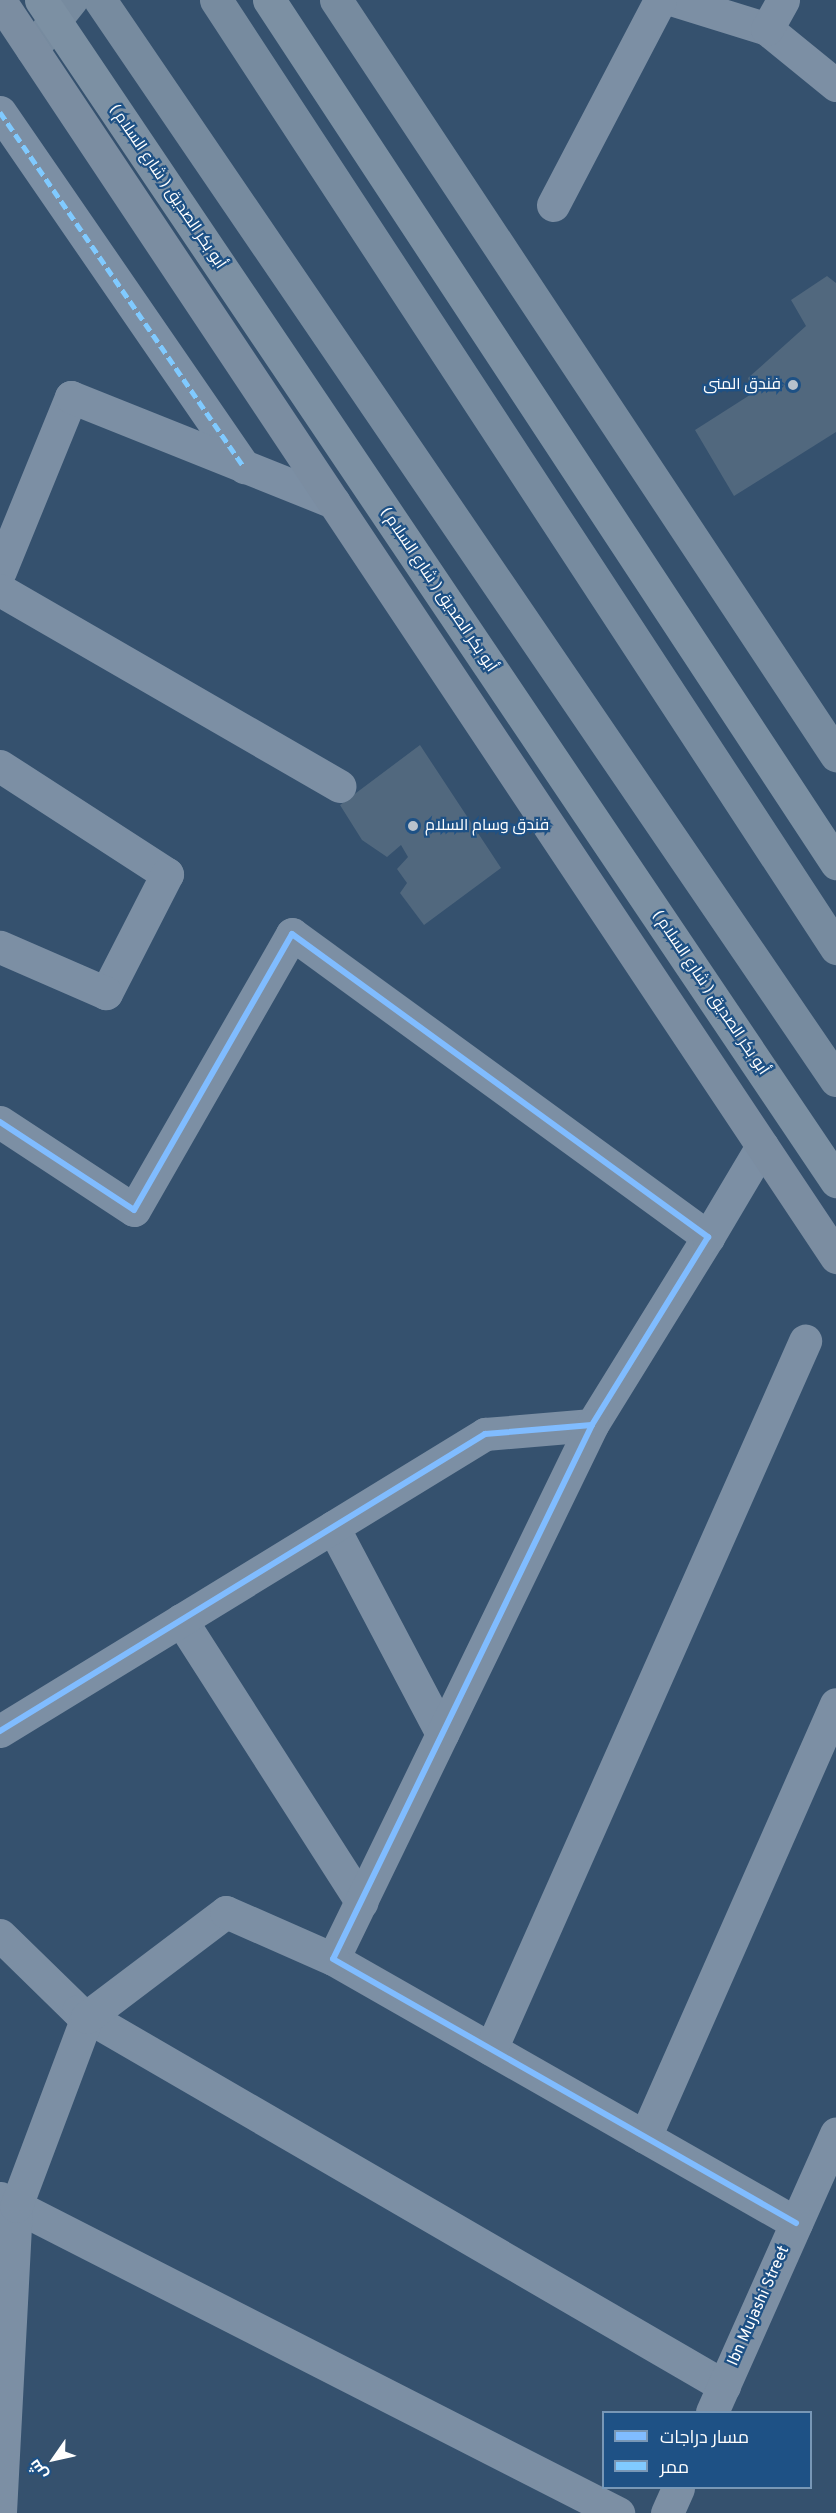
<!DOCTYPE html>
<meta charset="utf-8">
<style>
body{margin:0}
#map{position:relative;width:836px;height:2513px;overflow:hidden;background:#35516e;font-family:Overpass,Cairo,sans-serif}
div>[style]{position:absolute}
.building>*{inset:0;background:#51687e}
.street>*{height:33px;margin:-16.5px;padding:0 16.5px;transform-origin:16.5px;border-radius:16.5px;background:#7c8fa4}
.secondary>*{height:33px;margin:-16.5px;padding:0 16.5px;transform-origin:16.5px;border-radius:16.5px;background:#778b9f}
.primary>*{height:33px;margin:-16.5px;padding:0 16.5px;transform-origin:16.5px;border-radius:16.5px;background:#7b8da1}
.highway>*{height:33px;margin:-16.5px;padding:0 16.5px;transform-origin:16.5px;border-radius:16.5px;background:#7c90a3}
.highway-bridge>*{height:33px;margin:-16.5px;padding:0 16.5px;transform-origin:16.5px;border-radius:16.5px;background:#7c90a3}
.quiet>*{height:4.5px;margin-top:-2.25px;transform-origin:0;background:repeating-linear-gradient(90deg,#80caff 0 9px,transparent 0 13.5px)}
.cycleway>*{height:6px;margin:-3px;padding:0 3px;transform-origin:3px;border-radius:3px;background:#80bcff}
.dots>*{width:16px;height:16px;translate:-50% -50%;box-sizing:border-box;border:3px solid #1e5185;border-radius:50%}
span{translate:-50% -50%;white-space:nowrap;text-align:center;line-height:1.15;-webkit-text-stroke:4.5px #1e5185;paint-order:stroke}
.street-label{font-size:16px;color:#fff}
.poi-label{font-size:16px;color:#fff}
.right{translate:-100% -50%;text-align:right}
.left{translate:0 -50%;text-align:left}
.legend{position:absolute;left:602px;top:2411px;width:210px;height:78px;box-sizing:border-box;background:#1e5185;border:2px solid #7897b6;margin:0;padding:8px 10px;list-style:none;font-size:18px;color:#fff}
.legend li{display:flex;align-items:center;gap:12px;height:30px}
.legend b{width:30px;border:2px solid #7897b6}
.north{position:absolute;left:24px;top:2429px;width:60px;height:60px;-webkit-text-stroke:4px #1e5185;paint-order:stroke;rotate:236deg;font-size:16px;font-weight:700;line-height:24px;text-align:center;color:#fff}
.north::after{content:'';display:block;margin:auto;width:21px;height:27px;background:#fff;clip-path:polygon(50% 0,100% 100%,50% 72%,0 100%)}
</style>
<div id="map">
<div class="building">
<i style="clip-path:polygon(827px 276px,836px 283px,836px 432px,734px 496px,695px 430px,753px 393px,748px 378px,806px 326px,791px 300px)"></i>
<i style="clip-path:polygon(420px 745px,501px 868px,424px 925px,400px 893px,407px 883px,397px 869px,408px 857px,401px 845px,387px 857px,362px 840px,340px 805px)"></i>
</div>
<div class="street">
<i style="left:674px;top:0;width:97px;rotate:17.3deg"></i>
<i style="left:767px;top:29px;width:89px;rotate:39.1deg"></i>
<i style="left:767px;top:29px;width:33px;rotate:-61deg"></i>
<i style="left:0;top:112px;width:431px;rotate:55.5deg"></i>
<i style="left:553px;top:205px;width:231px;rotate:-62.4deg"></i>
<i style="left:0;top:571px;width:188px;rotate:-67.8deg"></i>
<i style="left:71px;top:397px;width:283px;rotate:21.8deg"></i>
<i style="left:0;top:590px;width:392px;rotate:30deg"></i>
<i style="left:0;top:766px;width:199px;rotate:32.9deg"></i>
<i style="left:167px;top:874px;width:134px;rotate:117.1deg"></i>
<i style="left:106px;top:993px;width:116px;rotate:-156.5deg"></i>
<i style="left:0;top:1122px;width:160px;rotate:33.3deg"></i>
<i style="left:134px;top:1210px;width:318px;rotate:-60.2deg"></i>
<i style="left:292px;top:934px;width:515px;rotate:36.07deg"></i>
<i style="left:708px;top:1237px;width:221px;rotate:121.7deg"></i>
<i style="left:708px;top:1237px;width:106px;rotate:-59.3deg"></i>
<i style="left:333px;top:1527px;width:234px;rotate:62.2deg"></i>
<i style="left:181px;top:1620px;width:335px;rotate:57.4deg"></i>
<i style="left:0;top:1731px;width:569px;rotate:-31.48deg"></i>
<i style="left:485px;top:1434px;width:107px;rotate:-4.8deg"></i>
<i style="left:592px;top:1425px;width:593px;rotate:115.87deg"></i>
<i style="left:333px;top:1959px;width:533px;rotate:29.69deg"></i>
<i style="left:0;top:1935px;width:109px;rotate:44.3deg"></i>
<i style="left:78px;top:2011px;width:747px;rotate:30.13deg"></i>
<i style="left:491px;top:2049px;width:775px;rotate:-66.08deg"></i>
<i style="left:645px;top:2137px;width:473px;rotate:-66.2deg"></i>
<i style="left:0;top:2198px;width:694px;rotate:27.01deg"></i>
<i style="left:712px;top:2412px;width:305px;rotate:-66deg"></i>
<i style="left:0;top:2512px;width:306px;rotate:-87deg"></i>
<i style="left:16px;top:2206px;width:202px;rotate:-69.4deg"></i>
<i style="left:87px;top:2017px;width:174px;rotate:-37.1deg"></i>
<i style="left:226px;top:1912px;width:117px;rotate:23.7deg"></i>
<i style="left:667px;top:2513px;width:27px;rotate:-66deg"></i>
</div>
<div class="secondary">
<i style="left:100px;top:0;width:1307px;rotate:55.73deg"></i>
<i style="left:216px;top:0;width:1133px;rotate:56.81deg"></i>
<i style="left:336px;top:0;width:906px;rotate:56.49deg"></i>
<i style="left:32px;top:49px;width:63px;rotate:-51.5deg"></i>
</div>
<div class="primary">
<i style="left:0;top:1px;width:1509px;rotate:56.35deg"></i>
</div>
<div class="highway">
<i style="left:269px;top:0;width:1033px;rotate:56.69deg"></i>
</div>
<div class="highway-bridge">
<i style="left:41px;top:0;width:1424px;rotate:56.05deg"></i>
</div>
<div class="quiet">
<i style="left:0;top:112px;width:431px;rotate:55.5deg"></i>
</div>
<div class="cycleway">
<i style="left:0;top:1122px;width:160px;rotate:33.3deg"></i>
<i style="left:134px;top:1210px;width:318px;rotate:-60.2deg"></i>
<i style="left:292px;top:934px;width:515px;rotate:36.07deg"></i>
<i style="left:708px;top:1237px;width:221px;rotate:121.7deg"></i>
<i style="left:0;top:1731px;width:569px;rotate:-31.48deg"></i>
<i style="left:485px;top:1434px;width:107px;rotate:-4.8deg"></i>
<i style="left:592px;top:1425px;width:593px;rotate:115.87deg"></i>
<i style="left:333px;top:1959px;width:533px;rotate:29.69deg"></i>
</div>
<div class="dots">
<i style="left:793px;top:385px;background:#b8c2cc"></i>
<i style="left:413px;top:826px;background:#b8c2cc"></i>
</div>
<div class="street-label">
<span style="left:167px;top:187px;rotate:56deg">( شارع السلام ) أبو بكر الصديق</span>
<span style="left:438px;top:590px;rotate:56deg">( شارع السلام ) أبو بكر الصديق</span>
<span style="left:710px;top:993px;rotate:56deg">( شارع السلام ) أبو بكر الصديق</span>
<span style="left:759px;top:2306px;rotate:-66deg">Ibn Mujashi Street</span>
</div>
<div class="poi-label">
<span class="right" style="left:781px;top:385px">فندق المنى</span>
<span class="left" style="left:425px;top:826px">فندق وسام السلام</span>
</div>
<ul class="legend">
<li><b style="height:8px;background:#80bcff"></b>مسار دراجات</li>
<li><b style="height:8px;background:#80caff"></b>ممر</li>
</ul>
<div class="north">ش</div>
</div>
